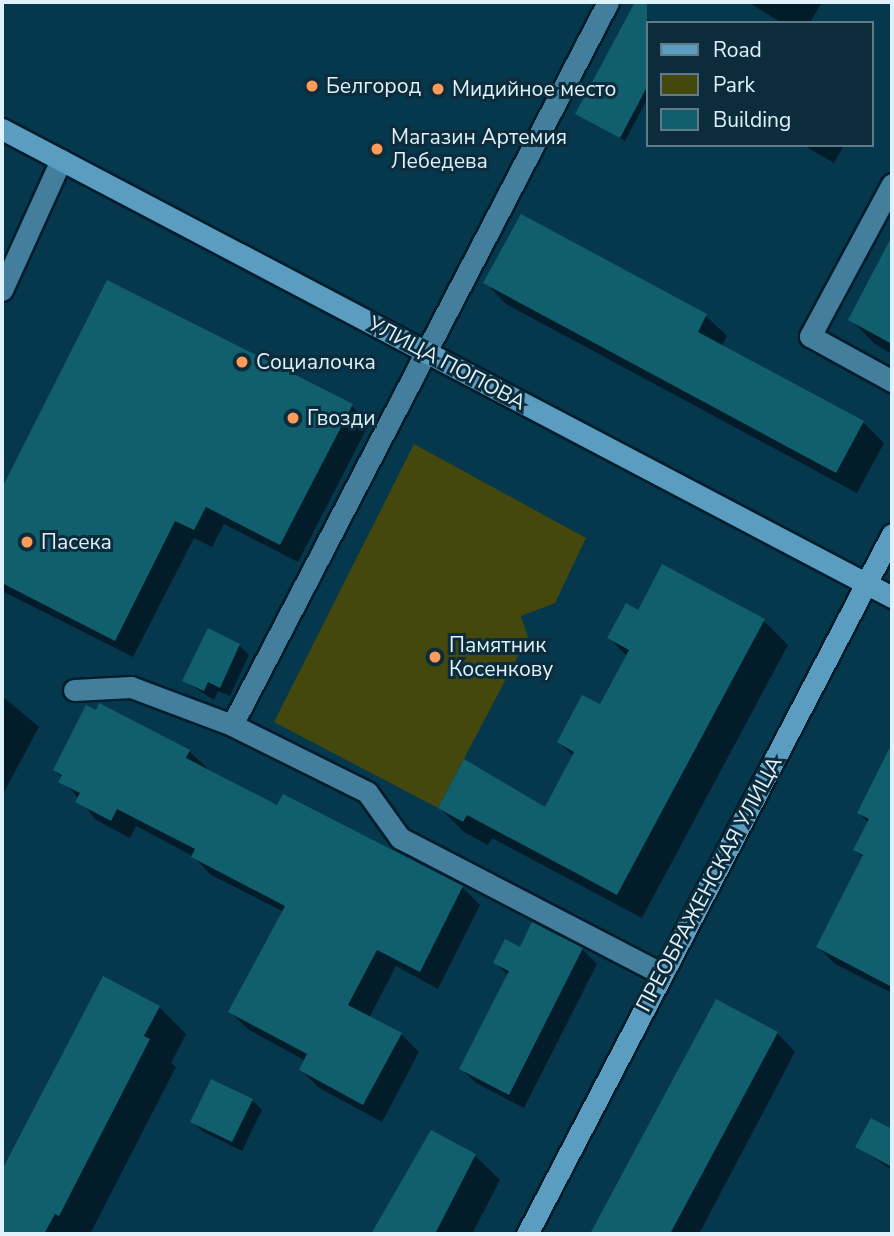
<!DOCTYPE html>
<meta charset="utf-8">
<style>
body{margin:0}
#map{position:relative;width:894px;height:1236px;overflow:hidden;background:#05374d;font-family:"Nunito Sans",sans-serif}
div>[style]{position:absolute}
.green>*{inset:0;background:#44480c}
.shadow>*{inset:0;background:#0007}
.building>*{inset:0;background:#115f6d}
.roads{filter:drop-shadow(2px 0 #001d2c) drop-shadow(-2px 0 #001d2c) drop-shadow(0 2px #001d2c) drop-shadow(0 -2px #001d2c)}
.minor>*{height:21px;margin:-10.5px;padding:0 10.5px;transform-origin:10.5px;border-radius:10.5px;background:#437e9d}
.major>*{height:21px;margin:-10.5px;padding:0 10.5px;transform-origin:10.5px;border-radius:10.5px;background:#5b9dc0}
.dots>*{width:19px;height:19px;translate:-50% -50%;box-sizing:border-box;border:4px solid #0c2c3c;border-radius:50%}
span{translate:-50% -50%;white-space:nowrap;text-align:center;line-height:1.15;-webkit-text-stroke:6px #0c2c3c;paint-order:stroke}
.poi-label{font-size:21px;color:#dff1fb}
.left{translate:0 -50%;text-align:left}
.street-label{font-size:21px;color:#dff1fb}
.frame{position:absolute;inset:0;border:4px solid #dff1fb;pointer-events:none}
.legend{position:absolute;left:646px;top:21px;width:228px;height:126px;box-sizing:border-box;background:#0c2c3c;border:2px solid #607b88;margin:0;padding:9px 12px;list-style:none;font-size:21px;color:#dff1fb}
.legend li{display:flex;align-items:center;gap:14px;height:35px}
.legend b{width:35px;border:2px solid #607b88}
</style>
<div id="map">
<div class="green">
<i style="clip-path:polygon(414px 444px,586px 538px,555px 603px,521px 616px,528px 637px,438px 808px,274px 722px)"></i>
</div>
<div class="shadow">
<i style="clip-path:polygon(748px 2px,822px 2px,810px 23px,782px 23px)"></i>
<i style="clip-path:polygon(632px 11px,654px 23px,647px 23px,647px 99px,625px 141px,577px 113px)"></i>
<i style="clip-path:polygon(803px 145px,844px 145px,834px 163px)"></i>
<i style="clip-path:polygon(522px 216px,706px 316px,727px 336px,722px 346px,863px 422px,884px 443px,857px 493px,506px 304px,486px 283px)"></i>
<i style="clip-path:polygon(892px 240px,892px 354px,875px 344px,850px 319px)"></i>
<i style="clip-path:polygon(108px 283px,352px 406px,369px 424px,298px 562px,224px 524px,212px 547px,194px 538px,133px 657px,2px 591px,2px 492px)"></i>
<i style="clip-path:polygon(639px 612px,764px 621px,788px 645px,642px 918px,492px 838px,488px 845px,464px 832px,440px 808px,545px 810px,574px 757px,559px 742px,601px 707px,628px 657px,609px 638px)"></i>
<i style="clip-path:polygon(239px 645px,249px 655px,230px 696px,218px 691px,214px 700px,184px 681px)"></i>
<i style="clip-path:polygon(2px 696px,39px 727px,2px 796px)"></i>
<i style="clip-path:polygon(189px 751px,208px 769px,278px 808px,462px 887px,480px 905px,438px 989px,396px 966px,369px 1018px,401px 1034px,419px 1052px,382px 1122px,319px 1088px,301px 1070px,306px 1061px,249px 1030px,230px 1012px,284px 912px,211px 875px,193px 856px,136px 826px,130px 838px,96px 820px,55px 770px)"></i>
<i style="clip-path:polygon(892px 777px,892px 993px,835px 964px,818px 947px,864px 858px,855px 850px,869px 823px,859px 813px)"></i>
<i style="clip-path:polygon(521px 949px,582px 949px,597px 964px,524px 1108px,476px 1083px,461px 1069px,508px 976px,495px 962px)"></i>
<i style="clip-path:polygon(104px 978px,159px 1007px,186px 1034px,171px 1063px,176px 1067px,90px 1234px,2px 1234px,2px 1174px)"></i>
<i style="clip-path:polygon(716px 1001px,777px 1033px,795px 1052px,699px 1234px,592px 1234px)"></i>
<i style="clip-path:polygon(252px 1100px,262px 1110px,242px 1151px,202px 1131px,192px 1122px)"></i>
<i style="clip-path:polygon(872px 1120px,892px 1131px,892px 1170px,857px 1147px)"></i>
<i style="clip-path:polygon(431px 1133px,475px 1156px,500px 1180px,472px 1234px,373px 1234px)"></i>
</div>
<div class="building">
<i style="clip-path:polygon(635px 2px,647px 2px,647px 87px,620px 138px,575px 114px)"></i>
<i style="clip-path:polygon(521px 214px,707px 314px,698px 332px,864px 421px,836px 473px,483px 283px)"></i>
<i style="clip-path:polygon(892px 236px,892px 344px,848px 320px)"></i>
<i style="clip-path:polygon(107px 280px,353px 404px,280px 545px,206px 507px,194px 530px,175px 521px,115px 641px,2px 583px,2px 488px)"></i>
<i style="clip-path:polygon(662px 564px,765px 619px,617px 895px,467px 815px,463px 822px,438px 808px,464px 759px,545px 807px,574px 752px,557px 742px,582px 695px,600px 704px,629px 650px,607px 638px,626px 603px,638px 610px)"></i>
<i style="clip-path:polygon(208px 628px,240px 644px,220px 688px,208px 682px,204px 691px,182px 681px)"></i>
<i style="clip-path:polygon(99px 703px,190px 750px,186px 758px,277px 805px,283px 794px,463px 886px,420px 972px,377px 950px,348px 1005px,402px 1033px,363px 1105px,299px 1070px,307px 1054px,228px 1012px,285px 906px,191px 857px,195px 849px,117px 809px,111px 821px,75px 802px,80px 793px,58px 782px,62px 775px,53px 770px,86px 705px,96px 710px)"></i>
<i style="clip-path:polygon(892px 743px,892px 987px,816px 947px,863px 855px,853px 850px,869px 819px,857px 813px)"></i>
<i style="clip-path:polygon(532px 922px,583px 948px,509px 1095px,459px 1069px,509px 971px,493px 963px,505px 939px,520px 947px)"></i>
<i style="clip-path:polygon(103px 976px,160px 1006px,144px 1036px,150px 1039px,59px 1216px,55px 1214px,44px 1234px,2px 1234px,2px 1170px)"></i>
<i style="clip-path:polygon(716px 999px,778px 1032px,670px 1234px,590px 1234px)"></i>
<i style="clip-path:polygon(211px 1079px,253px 1099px,232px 1142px,190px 1122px)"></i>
<i style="clip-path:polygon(871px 1118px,892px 1129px,892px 1167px,855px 1147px)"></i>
<i style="clip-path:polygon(431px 1130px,476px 1154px,435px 1234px,371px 1234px)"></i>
</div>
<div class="roads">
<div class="minor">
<i style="left:608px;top:2px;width:815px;rotate:117.48deg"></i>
<i style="left:232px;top:725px;width:151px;rotate:26.4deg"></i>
<i style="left:367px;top:792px;width:57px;rotate:54.3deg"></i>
<i style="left:400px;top:838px;width:295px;rotate:27.4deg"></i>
<i style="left:892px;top:184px;width:173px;rotate:118.3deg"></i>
<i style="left:810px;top:336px;width:94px;rotate:28.8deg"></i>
<i style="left:2px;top:290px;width:143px;rotate:-65.6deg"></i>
<i style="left:74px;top:690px;width:57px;rotate:-3deg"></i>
<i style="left:131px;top:687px;width:108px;rotate:20.6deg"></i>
</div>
<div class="major">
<i style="left:2px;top:129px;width:1006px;rotate:27.74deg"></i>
<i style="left:527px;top:1234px;width:789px;rotate:-62.46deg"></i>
</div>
</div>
<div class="dots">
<i style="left:312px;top:86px;background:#fe9b58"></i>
<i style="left:438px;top:89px;background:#fe9b58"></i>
<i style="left:377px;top:149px;background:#fe9b58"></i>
<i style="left:242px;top:362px;background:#fe9b58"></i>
<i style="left:293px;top:418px;background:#fe9b58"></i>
<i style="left:27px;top:542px;background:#fe9b58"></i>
<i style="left:435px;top:657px;background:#fe9b58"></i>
</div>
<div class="poi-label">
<span class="left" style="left:326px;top:86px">Белгород</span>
<span class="left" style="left:452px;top:89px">Мидийное место</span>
<span class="left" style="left:391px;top:149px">Магазин Артемия<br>Лебедева</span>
<span class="left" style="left:256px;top:362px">Социалочка</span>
<span class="left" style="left:307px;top:418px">Гвозди</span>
<span class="left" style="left:41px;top:542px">Пасека</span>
<span class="left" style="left:449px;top:657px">Памятник<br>Косенкову</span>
</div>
<div class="street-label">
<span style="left:447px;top:363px;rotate:28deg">УЛИЦА ПОПОВА</span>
<span style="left:709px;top:884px;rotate:-62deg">ПРЕОБРАЖЕНСКАЯ УЛИЦА</span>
</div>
<div class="frame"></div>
<ul class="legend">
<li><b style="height:9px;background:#5b9dc0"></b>Road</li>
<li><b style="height:19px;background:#44480c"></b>Park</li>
<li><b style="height:19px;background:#115f6d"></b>Building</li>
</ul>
</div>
